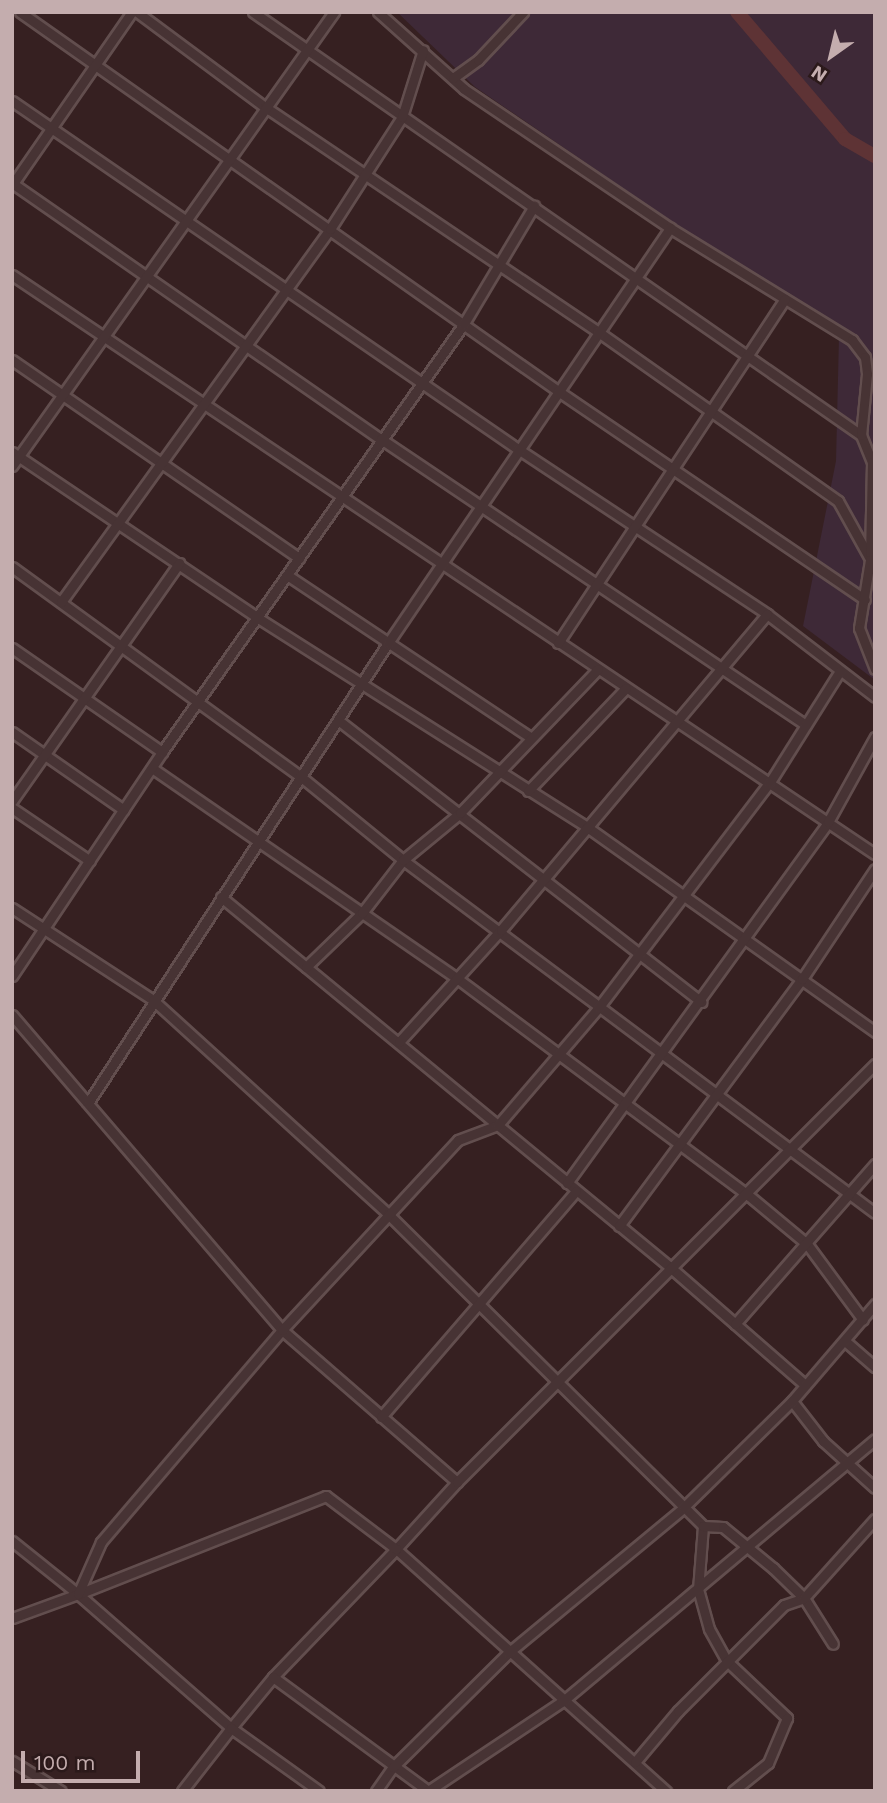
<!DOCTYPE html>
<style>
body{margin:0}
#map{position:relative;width:887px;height:1803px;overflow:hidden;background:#362021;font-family:"Work Sans",sans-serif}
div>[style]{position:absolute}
.green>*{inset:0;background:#3e2937}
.river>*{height:14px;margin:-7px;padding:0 7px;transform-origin:7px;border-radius:7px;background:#5e3335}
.roads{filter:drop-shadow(2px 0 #624e4e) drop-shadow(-2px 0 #624e4e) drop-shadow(0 2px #624e4e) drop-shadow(0 -2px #624e4e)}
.minor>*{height:9px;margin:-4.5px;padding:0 4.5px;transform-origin:4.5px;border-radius:4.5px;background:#473334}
span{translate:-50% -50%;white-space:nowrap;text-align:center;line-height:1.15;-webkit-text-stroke:5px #2b191a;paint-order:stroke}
.frame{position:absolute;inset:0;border:14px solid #c4adae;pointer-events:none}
.north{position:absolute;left:796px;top:21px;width:70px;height:70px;-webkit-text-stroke:5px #2b191a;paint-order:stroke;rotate:214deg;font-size:19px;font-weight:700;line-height:28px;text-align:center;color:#c4adae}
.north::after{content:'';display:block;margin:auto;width:24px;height:32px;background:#c4adae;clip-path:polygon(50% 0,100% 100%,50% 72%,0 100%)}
.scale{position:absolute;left:21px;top:1751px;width:119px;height:32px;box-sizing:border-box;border:4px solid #c4adae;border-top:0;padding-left:9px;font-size:21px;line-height:24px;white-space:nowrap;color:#c4adae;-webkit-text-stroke:5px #2b191a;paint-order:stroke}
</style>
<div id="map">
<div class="green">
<i style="clip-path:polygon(397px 12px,875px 12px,875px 680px,803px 626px,836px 461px,839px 336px,475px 87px)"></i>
</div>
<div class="river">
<i style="left:737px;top:12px;width:167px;rotate:49.6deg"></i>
<i style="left:845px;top:139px;width:34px;rotate:30deg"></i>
</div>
<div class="roads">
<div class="minor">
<i style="left:20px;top:12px;width:658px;rotate:35.16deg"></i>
<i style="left:558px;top:391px;width:371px;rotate:34.2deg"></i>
<i style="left:137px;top:12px;width:159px;rotate:36.6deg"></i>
<i style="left:265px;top:107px;width:400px;rotate:34deg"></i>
<i style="left:597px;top:331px;width:295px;rotate:35.2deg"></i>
<i style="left:838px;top:501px;width:64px;rotate:61deg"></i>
<i style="left:253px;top:12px;width:741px;rotate:34.83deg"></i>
<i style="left:861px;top:435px;width:29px;rotate:68deg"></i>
<i style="left:872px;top:462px;width:98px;rotate:91.2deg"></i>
<i style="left:870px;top:560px;width:69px;rotate:99.2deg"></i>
<i style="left:859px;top:628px;width:44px;rotate:68.7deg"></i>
<i style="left:378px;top:12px;width:115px;rotate:41.8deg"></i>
<i style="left:464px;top:89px;width:249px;rotate:34deg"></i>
<i style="left:670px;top:228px;width:214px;rotate:31.6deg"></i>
<i style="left:852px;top:340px;width:21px;rotate:53deg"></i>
<i style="left:865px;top:357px;width:17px;rotate:83deg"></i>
<i style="left:867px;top:374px;width:61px;rotate:95.6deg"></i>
<i style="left:453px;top:78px;width:31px;rotate:-36deg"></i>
<i style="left:478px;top:60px;width:66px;rotate:-46.8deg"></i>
<i style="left:12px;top:101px;width:614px;rotate:34.52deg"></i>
<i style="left:518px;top:449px;width:299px;rotate:33.5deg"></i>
<i style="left:767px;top:614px;width:136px;rotate:37.5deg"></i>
<i style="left:12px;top:183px;width:449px;rotate:34.8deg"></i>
<i style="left:381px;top:439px;width:512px;rotate:33.94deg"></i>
<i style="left:12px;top:185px;width:211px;rotate:-55.3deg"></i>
<i style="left:12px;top:275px;width:1039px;rotate:33.86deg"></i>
<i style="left:12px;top:360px;width:349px;rotate:34.6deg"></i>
<i style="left:12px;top:452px;width:297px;rotate:34deg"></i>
<i style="left:258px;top:618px;width:390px;rotate:32.4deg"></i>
<i style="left:587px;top:827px;width:354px;rotate:35.4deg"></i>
<i style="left:12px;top:466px;width:557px;rotate:-54.65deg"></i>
<i style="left:12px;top:567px;width:356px;rotate:36deg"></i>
<i style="left:300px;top:776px;width:133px;rotate:39.2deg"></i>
<i style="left:403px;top:860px;width:589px;rotate:36.79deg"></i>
<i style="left:287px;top:575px;width:293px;rotate:33.7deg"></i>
<i style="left:61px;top:602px;width:460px;rotate:-54.2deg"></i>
<i style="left:330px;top:229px;width:133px;rotate:-57.3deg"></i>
<i style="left:402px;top:117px;width:70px;rotate:-72.6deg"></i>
<i style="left:558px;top:643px;width:412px;rotate:-56.6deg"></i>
<i style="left:12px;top:648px;width:183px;rotate:34.7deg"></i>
<i style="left:338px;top:720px;width:460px;rotate:37.8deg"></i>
<i style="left:12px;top:732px;width:136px;rotate:34.9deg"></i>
<i style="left:152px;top:768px;width:372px;rotate:34.6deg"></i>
<i style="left:458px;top:979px;width:362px;rotate:36.7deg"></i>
<i style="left:748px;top:1195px;width:77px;rotate:39.7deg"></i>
<i style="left:807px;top:1244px;width:94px;rotate:53.6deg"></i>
<i style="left:528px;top:791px;width:142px;rotate:-46.4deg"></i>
<i style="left:12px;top:801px;width:291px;rotate:-54.9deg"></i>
<i style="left:12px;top:808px;width:94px;rotate:34.2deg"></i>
<i style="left:221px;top:897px;width:583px;rotate:39.5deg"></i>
<i style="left:671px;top:1268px;width:178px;rotate:41.1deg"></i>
<i style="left:12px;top:908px;width:168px;rotate:33.1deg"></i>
<i style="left:153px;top:1000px;width:318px;rotate:42.3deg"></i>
<i style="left:388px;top:1214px;width:443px;rotate:44.7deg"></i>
<i style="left:703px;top:1526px;width:63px;rotate:94.5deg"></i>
<i style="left:698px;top:1589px;width:41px;rotate:74.6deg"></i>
<i style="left:709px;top:1629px;width:37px;rotate:61deg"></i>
<i style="left:727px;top:1661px;width:83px;rotate:43.5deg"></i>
<i style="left:787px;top:1718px;width:49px;rotate:112.9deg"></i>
<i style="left:768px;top:1763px;width:45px;rotate:141.3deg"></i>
<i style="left:306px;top:967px;width:78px;rotate:-44deg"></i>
<i style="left:362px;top:913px;width:67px;rotate:-52.3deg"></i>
<i style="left:403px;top:860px;width:74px;rotate:-39.5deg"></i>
<i style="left:460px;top:813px;width:199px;rotate:-46.2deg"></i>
<i style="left:12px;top:976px;width:270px;rotate:-56.2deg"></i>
<i style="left:162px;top:752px;width:522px;rotate:-54.82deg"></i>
<i style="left:463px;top:325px;width:139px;rotate:-59.2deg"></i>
<i style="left:12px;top:1015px;width:415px;rotate:49.4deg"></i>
<i style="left:282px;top:1330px;width:232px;rotate:41deg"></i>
<i style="left:457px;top:1482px;width:91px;rotate:132.3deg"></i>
<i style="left:396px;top:1549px;width:363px;rotate:41.9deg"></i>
<i style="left:399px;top:1042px;width:151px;rotate:-47.7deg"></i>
<i style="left:501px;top:930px;width:413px;rotate:-49.9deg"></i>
<i style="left:88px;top:1103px;width:549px;rotate:-56.89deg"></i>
<i style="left:388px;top:643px;width:502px;rotate:-55.8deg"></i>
<i style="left:567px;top:1183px;width:445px;rotate:-54.1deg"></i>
<i style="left:828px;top:822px;width:97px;rotate:-61.1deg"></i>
<i style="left:619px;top:1226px;width:307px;rotate:-53.5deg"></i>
<i style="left:802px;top:979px;width:132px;rotate:-56.4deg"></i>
<i style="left:735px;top:1324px;width:213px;rotate:-48.8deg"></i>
<i style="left:845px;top:1341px;width:40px;rotate:41deg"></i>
<i style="left:792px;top:1401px;width:51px;rotate:52.2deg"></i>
<i style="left:823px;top:1441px;width:70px;rotate:42.1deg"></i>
<i style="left:381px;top:1417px;width:298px;rotate:-49.2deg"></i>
<i style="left:457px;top:1482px;width:591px;rotate:-45deg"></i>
<i style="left:703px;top:1526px;width:20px;rotate:3deg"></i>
<i style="left:723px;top:1527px;width:65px;rotate:39.4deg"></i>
<i style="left:773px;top:1568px;width:43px;rotate:44.1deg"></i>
<i style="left:804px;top:1598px;width:54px;rotate:57.8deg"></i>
<i style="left:12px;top:1541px;width:85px;rotate:38.8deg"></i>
<i style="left:78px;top:1594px;width:203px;rotate:41.2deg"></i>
<i style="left:231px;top:1728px;width:66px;rotate:-50.5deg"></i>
<i style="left:273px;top:1677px;width:178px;rotate:-46.1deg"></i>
<i style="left:396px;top:1549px;width:88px;rotate:-142.9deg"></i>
<i style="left:326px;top:1496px;width:267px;rotate:158.4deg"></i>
<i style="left:78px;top:1594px;width:70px;rotate:160deg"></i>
<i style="left:78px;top:1594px;width:57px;rotate:-66.1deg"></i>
<i style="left:101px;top:1542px;width:279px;rotate:-49.5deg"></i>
<i style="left:282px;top:1330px;width:259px;rotate:-47.2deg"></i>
<i style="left:458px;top:1140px;width:43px;rotate:-20.6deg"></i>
<i style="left:498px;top:1125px;width:155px;rotate:-49.4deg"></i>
<i style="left:599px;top:1007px;width:283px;rotate:-52.8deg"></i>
<i style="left:770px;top:782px;width:131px;rotate:-57.8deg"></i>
<i style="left:273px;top:1677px;width:192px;rotate:36.3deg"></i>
<i style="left:428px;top:1791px;width:162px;rotate:-33.7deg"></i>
<i style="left:563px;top:1701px;width:407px;rotate:-40deg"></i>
<i style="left:12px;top:1761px;width:57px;rotate:31.5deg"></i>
<i style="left:635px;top:1762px;width:67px;rotate:-49.9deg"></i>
<i style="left:678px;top:1711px;width:150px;rotate:-45deg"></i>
<i style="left:784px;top:1605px;width:21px;rotate:-19deg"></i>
<i style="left:804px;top:1598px;width:106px;rotate:-48.1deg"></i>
<i style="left:182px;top:1791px;width:80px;rotate:-52.1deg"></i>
<i style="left:231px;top:1728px;width:108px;rotate:35.6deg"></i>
<i style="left:376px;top:1791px;width:29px;rotate:-55deg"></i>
<i style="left:393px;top:1767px;width:162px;rotate:-44.7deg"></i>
<i style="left:508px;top:1653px;width:227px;rotate:-39.6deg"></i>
<i style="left:683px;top:1508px;width:153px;rotate:-44.5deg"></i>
<i style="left:792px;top:1401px;width:128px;rotate:-49.4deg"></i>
</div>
</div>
<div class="frame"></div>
<div class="north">N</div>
<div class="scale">100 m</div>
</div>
